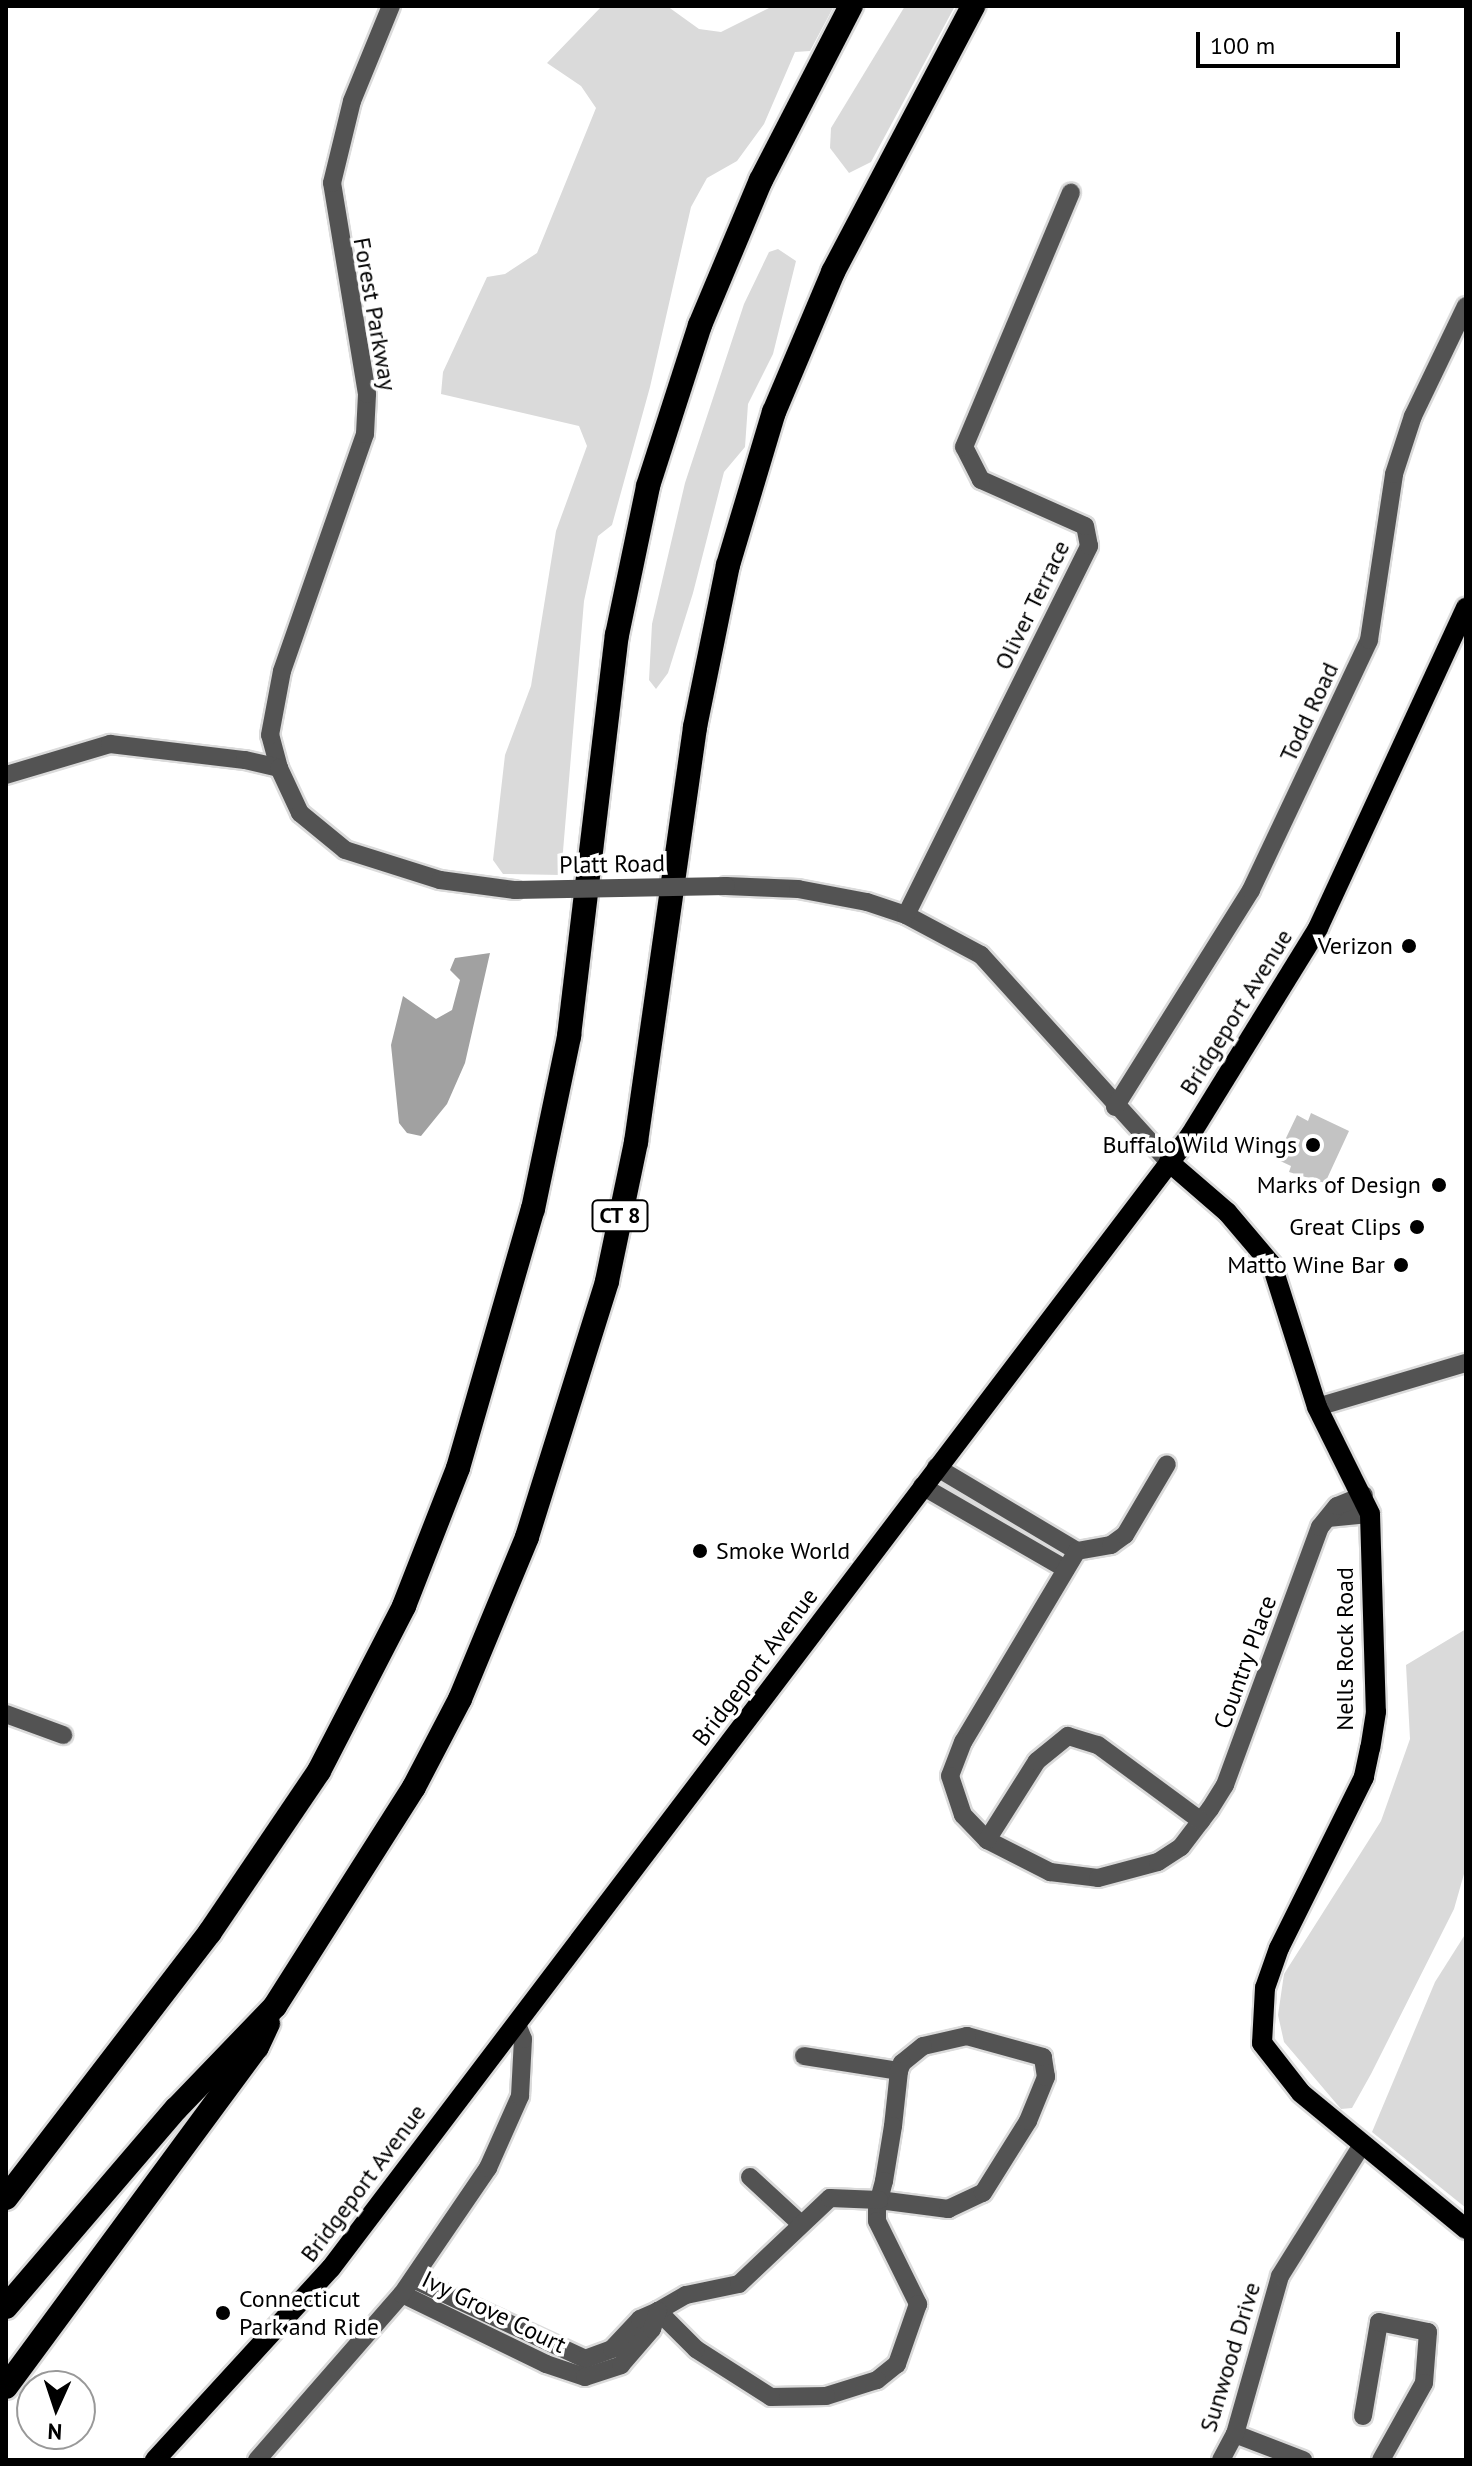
<!DOCTYPE html>
<style>
body{margin:0}
#map{position:relative;width:1472px;height:2466px;overflow:hidden;background:#fff;font-family:"PT Sans",sans-serif}
div>[style]{position:absolute}
.green>*{inset:0;background:#dadada}
.water>*{inset:0;background:#a1a1a1}
.stream>*{height:4px;margin:-2px;padding:0 2px;transform-origin:2px;border-radius:2px;background:#a1a1a1}
.building>*{inset:0;background:#c3c3c3}
.roads{filter:drop-shadow(2px 0 #dbdbdb) drop-shadow(-2px 0 #dbdbdb) drop-shadow(0 2px #dbdbdb) drop-shadow(0 -2px #dbdbdb)}
.minor>*{height:18px;margin:-9px;padding:0 9px;transform-origin:9px;border-radius:9px;background:#535353}
.major>*{height:20px;margin:-10px;padding:0 10px;transform-origin:10px;border-radius:10px;background:#000}
.highway>*{height:24px;margin:-12px;padding:0 12px;transform-origin:12px;border-radius:12px;background:#000}
.minor-bridge>*{height:18px;margin:-9px;padding:0 9px;transform-origin:9px;border-radius:9px;background:#535353}
.dots>*{width:22px;height:22px;translate:-50% -50%;box-sizing:border-box;border:4px solid #fff;border-radius:50%}
span{translate:-50% -50%;white-space:nowrap;text-align:center;line-height:1.15;-webkit-text-stroke:7px #fff;paint-order:stroke}
.shield-label span{padding:2px 6px;background:#fff;border:2px solid;border-radius:6px;-webkit-text-stroke-width:0}
.shield-label{font-size:22px;color:#000;font-weight:700}
.street-label{font-size:24px;color:#000}
.poi-label{font-size:24px;color:#000}
.right{translate:-100% -50%;text-align:right}
.left{translate:0 -50%;text-align:left}
.frame{position:absolute;inset:0;border:8px solid #000;pointer-events:none}
.north{position:absolute;left:16px;top:2370px;width:80px;height:80px;box-sizing:border-box;background:#fff;border:2px solid #999;border-radius:50%;rotate:183deg;font-size:22px;font-weight:700;line-height:32px;text-align:center;color:#000}
.north::after{content:'';display:block;margin:auto;width:28px;height:36px;background:#000;clip-path:polygon(50% 0,100% 100%,50% 72%,0 100%)}
.scale{position:absolute;left:1196px;top:32px;width:204px;height:36px;box-sizing:border-box;border:4px solid #000;border-top:0;padding-left:10px;font-size:24px;line-height:28px;white-space:nowrap;color:#000;-webkit-text-stroke:6px #fff;paint-order:stroke}
</style>
<div id="map">
<div class="green">
<i style="clip-path:polygon(602px 6px,667px 6px,699px 29px,721px 32px,773px 6px,834px 6px,810px 51px,795px 52px,764px 124px,737px 161px,707px 178px,691px 207px,650px 387px,612px 525px,598px 536px,584px 601px,561px 875px,503px 874px,493px 860px,505px 755px,531px 686px,556px 531px,587px 446px,579px 426px,441px 394px,443px 372px,487px 277px,505px 274px,537px 253px,596px 108px,581px 86px,547px 63px)"></i>
<i style="clip-path:polygon(905px 6px,955px 6px,871px 162px,849px 173px,830px 148px,831px 128px)"></i>
<i style="clip-path:polygon(778px 249px,796px 261px,773px 354px,748px 404px,745px 447px,724px 472px,693px 593px,668px 673px,656px 689px,649px 680px,652px 624px,685px 483px,744px 304px,769px 252px)"></i>
<i style="clip-path:polygon(1466px 1629px,1466px 1867px,1454px 1909px,1371px 2074px,1352px 2108px,1341px 2109px,1284px 2042px,1278px 2015px,1284px 1974px,1381px 1821px,1410px 1739px,1406px 1665px)"></i>
<i style="clip-path:polygon(1466px 1933px,1466px 2208px,1372px 2132px,1435px 1982px)"></i>
</div>
<div class="water">
<i style="clip-path:polygon(490px 953px,465px 1063px,447px 1104px,421px 1136px,407px 1133px,399px 1123px,391px 1045px,403px 996px,436px 1019px,452px 1010px,460px 980px,450px 970px,455px 958px)"></i>
</div>
<div class="stream">
<i style="left:428px;top:2460px;width:4px"></i>
</div>
<div class="building">
<i style="clip-path:polygon(1311px 1113px,1349px 1131px,1325px 1183px,1289px 1172px,1291px 1166px,1276px 1159px,1297px 1115px,1308px 1121px)"></i>
</div>
<div class="roads">
<div class="minor">
<i style="left:279px;top:768px;width:34px;rotate:-105deg"></i>
<i style="left:270px;top:735px;width:65px;rotate:-79.4deg"></i>
<i style="left:282px;top:671px;width:251px;rotate:-70.7deg"></i>
<i style="left:365px;top:434px;width:40px;rotate:-87.1deg"></i>
<i style="left:367px;top:394px;width:214px;rotate:-99.4deg"></i>
<i style="left:332px;top:183px;width:84px;rotate:-76.3deg"></i>
<i style="left:352px;top:101px;width:103px;rotate:-67.7deg"></i>
<i style="left:6px;top:775px;width:109px;rotate:-16.6deg"></i>
<i style="left:110px;top:744px;width:136px;rotate:6.8deg"></i>
<i style="left:245px;top:760px;width:35px;rotate:13deg"></i>
<i style="left:279px;top:768px;width:50px;rotate:65deg"></i>
<i style="left:300px;top:813px;width:58px;rotate:39.4deg"></i>
<i style="left:345px;top:850px;width:100px;rotate:17.5deg"></i>
<i style="left:440px;top:880px;width:76px;rotate:7.6deg"></i>
<i style="left:726px;top:886px;width:72px;rotate:2.4deg"></i>
<i style="left:798px;top:889px;width:70px;rotate:10.7deg"></i>
<i style="left:867px;top:902px;width:41px;rotate:18.4deg"></i>
<i style="left:906px;top:915px;width:85px;rotate:28.1deg"></i>
<i style="left:981px;top:955px;width:280px;rotate:47.8deg"></i>
<i style="left:906px;top:915px;width:412px;rotate:-63.6deg"></i>
<i style="left:1089px;top:546px;width:20px;rotate:-101deg"></i>
<i style="left:1085px;top:526px;width:114px;rotate:-156.1deg"></i>
<i style="left:981px;top:480px;width:37px;rotate:-117deg"></i>
<i style="left:964px;top:447px;width:276px;rotate:-67.2deg"></i>
<i style="left:1115px;top:1107px;width:256px;rotate:-57.9deg"></i>
<i style="left:1251px;top:890px;width:276px;rotate:-64.7deg"></i>
<i style="left:1369px;top:640px;width:168px;rotate:-81.4deg"></i>
<i style="left:1394px;top:474px;width:61px;rotate:-71.9deg"></i>
<i style="left:1413px;top:416px;width:122px;rotate:-64.3deg"></i>
<i style="left:1317px;top:1407px;width:155px;rotate:-16.5deg"></i>
<i style="left:936px;top:1467px;width:164px;rotate:30.8deg"></i>
<i style="left:1077px;top:1551px;width:35px;rotate:-10deg"></i>
<i style="left:1111px;top:1545px;width:17px;rotate:-36deg"></i>
<i style="left:1125px;top:1535px;width:82px;rotate:-59.4deg"></i>
<i style="left:922px;top:1486px;width:166px;rotate:30deg"></i>
<i style="left:1329px;top:1518px;width:41px;rotate:-5.6deg"></i>
<i style="left:1077px;top:1551px;width:222px;rotate:120.8deg"></i>
<i style="left:963px;top:1742px;width:36px;rotate:111deg"></i>
<i style="left:950px;top:1776px;width:41px;rotate:71.6deg"></i>
<i style="left:963px;top:1815px;width:35px;rotate:46deg"></i>
<i style="left:987px;top:1840px;width:71px;rotate:26.9deg"></i>
<i style="left:1050px;top:1872px;width:48px;rotate:7.1deg"></i>
<i style="left:1098px;top:1878px;width:62px;rotate:-14.9deg"></i>
<i style="left:1158px;top:1862px;width:27px;rotate:-33deg"></i>
<i style="left:1181px;top:1847px;width:48px;rotate:-52.7deg"></i>
<i style="left:1210px;top:1809px;width:28px;rotate:-58deg"></i>
<i style="left:1225px;top:1785px;width:275px;rotate:-69.8deg"></i>
<i style="left:1320px;top:1527px;width:27px;rotate:-51deg"></i>
<i style="left:1337px;top:1506px;width:29px;rotate:-22deg"></i>
<i style="left:6px;top:1714px;width:61px;rotate:20.2deg"></i>
<i style="left:987px;top:1840px;width:93px;rotate:-57.7deg"></i>
<i style="left:1037px;top:1761px;width:40px;rotate:-39deg"></i>
<i style="left:1068px;top:1736px;width:31px;rotate:17deg"></i>
<i style="left:1098px;top:1745px;width:128px;rotate:36.4deg"></i>
<i style="left:804px;top:2056px;width:96px;rotate:9deg"></i>
<i style="left:750px;top:2177px;width:69px;rotate:42.7deg"></i>
<i style="left:879px;top:2200px;width:70px;rotate:7.4deg"></i>
<i style="left:948px;top:2209px;width:38px;rotate:-25deg"></i>
<i style="left:983px;top:2193px;width:85px;rotate:-58deg"></i>
<i style="left:1028px;top:2121px;width:48px;rotate:-67.8deg"></i>
<i style="left:1046px;top:2077px;width:20px;rotate:-99deg"></i>
<i style="left:1043px;top:2057px;width:79px;rotate:-164.6deg"></i>
<i style="left:967px;top:2036px;width:45px;rotate:167.2deg"></i>
<i style="left:923px;top:2046px;width:27px;rotate:141deg"></i>
<i style="left:902px;top:2063px;width:9px;rotate:111deg"></i>
<i style="left:899px;top:2071px;width:55px;rotate:96.2deg"></i>
<i style="left:893px;top:2126px;width:56px;rotate:99.3deg"></i>
<i style="left:884px;top:2181px;width:20px;rotate:105deg"></i>
<i style="left:879px;top:2200px;width:10px;rotate:101deg"></i>
<i style="left:877px;top:2210px;width:11px;rotate:90deg"></i>
<i style="left:877px;top:2221px;width:93px;rotate:63.7deg"></i>
<i style="left:918px;top:2304px;width:64px;rotate:109.3deg"></i>
<i style="left:897px;top:2364px;width:26px;rotate:141deg"></i>
<i style="left:877px;top:2380px;width:53px;rotate:162.6deg"></i>
<i style="left:826px;top:2396px;width:55px;rotate:179deg"></i>
<i style="left:771px;top:2397px;width:89px;rotate:-147.4deg"></i>
<i style="left:696px;top:2349px;width:54px;rotate:-135deg"></i>
<i style="left:658px;top:2311px;width:32px;rotate:-30deg"></i>
<i style="left:686px;top:2295px;width:54px;rotate:-11.7deg"></i>
<i style="left:739px;top:2284px;width:125px;rotate:-43.4deg"></i>
<i style="left:830px;top:2198px;width:49px;rotate:2.3deg"></i>
<i style="left:413px;top:2279px;width:190px;rotate:24.9deg"></i>
<i style="left:585px;top:2359px;width:29px;rotate:-20deg"></i>
<i style="left:612px;top:2349px;width:41px;rotate:-47deg"></i>
<i style="left:640px;top:2319px;width:20px;rotate:-24deg"></i>
<i style="left:402px;top:2294px;width:160px;rotate:25.9deg"></i>
<i style="left:546px;top:2364px;width:41px;rotate:18.4deg"></i>
<i style="left:585px;top:2377px;width:38px;rotate:-18deg"></i>
<i style="left:621px;top:2365px;width:48px;rotate:-49.3deg"></i>
<i style="left:652px;top:2329px;width:19px;rotate:-72deg"></i>
<i style="left:1363px;top:2416px;width:95px;rotate:-80.3deg"></i>
<i style="left:1379px;top:2322px;width:50px;rotate:11.5deg"></i>
<i style="left:1428px;top:2332px;width:51px;rotate:94.5deg"></i>
<i style="left:1424px;top:2383px;width:88px;rotate:119.2deg"></i>
<i style="left:1235px;top:2434px;width:73px;rotate:20.9deg"></i>
<i style="left:257px;top:2460px;width:220px;rotate:-48.9deg"></i>
<i style="left:402px;top:2294px;width:153px;rotate:-55.7deg"></i>
<i style="left:488px;top:2168px;width:79px;rotate:-66deg"></i>
<i style="left:520px;top:2096px;width:57px;rotate:-87deg"></i>
<i style="left:523px;top:2039px;width:16px;rotate:-112deg"></i>
<i style="left:1221px;top:2460px;width:30px;rotate:-62deg"></i>
<i style="left:1235px;top:2434px;width:164px;rotate:-74.1deg"></i>
<i style="left:1280px;top:2276px;width:155px;rotate:-58deg"></i>
</div>
<div class="major">
<i style="left:1169px;top:1162px;width:77px;rotate:40.8deg"></i>
<i style="left:1227px;top:1212px;width:70px;rotate:49.7deg"></i>
<i style="left:1272px;top:1265px;width:149px;rotate:72.4deg"></i>
<i style="left:1317px;top:1407px;width:119px;rotate:63.6deg"></i>
<i style="left:1370px;top:1514px;width:198px;rotate:88.3deg"></i>
<i style="left:1376px;top:1712px;width:36px;rotate:99deg"></i>
<i style="left:1370px;top:1748px;width:30px;rotate:102deg"></i>
<i style="left:1364px;top:1777px;width:191px;rotate:116.4deg"></i>
<i style="left:1279px;top:1948px;width:42px;rotate:109.3deg"></i>
<i style="left:1265px;top:1988px;width:55px;rotate:93.1deg"></i>
<i style="left:1262px;top:2043px;width:63px;rotate:52deg"></i>
<i style="left:1301px;top:2093px;width:214px;rotate:39.5deg"></i>
<i style="left:155px;top:2460px;width:260px;rotate:-47.5deg"></i>
<i style="left:331px;top:2268px;width:1423px;rotate:-52.82deg"></i>
<i style="left:1191px;top:1134px;width:242px;rotate:-58.3deg"></i>
<i style="left:1318px;top:928px;width:353px;rotate:-65.2deg"></i>
</div>
<div class="highway">
<i style="left:6px;top:2198px;width:335px;rotate:-52.5deg"></i>
<i style="left:210px;top:1932px;width:194px;rotate:-55.9deg"></i>
<i style="left:319px;top:1771px;width:186px;rotate:-62.7deg"></i>
<i style="left:404px;top:1606px;width:148px;rotate:-68.6deg"></i>
<i style="left:458px;top:1468px;width:270px;rotate:-73.9deg"></i>
<i style="left:533px;top:1209px;width:177px;rotate:-78.2deg"></i>
<i style="left:569px;top:1036px;width:404px;rotate:-83.2deg"></i>
<i style="left:617px;top:635px;width:152px;rotate:-78.2deg"></i>
<i style="left:648px;top:486px;width:169px;rotate:-72.1deg"></i>
<i style="left:700px;top:325px;width:157px;rotate:-67.2deg"></i>
<i style="left:761px;top:180px;width:196px;rotate:-62.7deg"></i>
<i style="left:6px;top:2307px;width:261px;rotate:-49.4deg"></i>
<i style="left:176px;top:2109px;width:143px;rotate:-46.1deg"></i>
<i style="left:275px;top:2006px;width:259px;rotate:-57.6deg"></i>
<i style="left:414px;top:1787px;width:99px;rotate:-62.4deg"></i>
<i style="left:460px;top:1699px;width:175px;rotate:-67.5deg"></i>
<i style="left:527px;top:1537px;width:268px;rotate:-72.6deg"></i>
<i style="left:607px;top:1281px;width:142px;rotate:-78.2deg"></i>
<i style="left:636px;top:1142px;width:419px;rotate:-81.9deg"></i>
<i style="left:695px;top:727px;width:165px;rotate:-78.5deg"></i>
<i style="left:728px;top:565px;width:160px;rotate:-73.3deg"></i>
<i style="left:774px;top:412px;width:152px;rotate:-67.1deg"></i>
<i style="left:833px;top:272px;width:301px;rotate:-62.2deg"></i>
<i style="left:6px;top:2387px;width:423px;rotate:-53.6deg"></i>
<i style="left:257px;top:2047px;width:26px;rotate:-65deg"></i>
</div>
</div>
<div class="minor-bridge">
<i style="left:515px;top:890px;width:211px;rotate:-1.1deg"></i>
</div>
<div class="dots">
<i style="left:1409px;top:946px;background:#000"></i>
<i style="left:1313px;top:1145px;background:#000"></i>
<i style="left:1439px;top:1185px;background:#000"></i>
<i style="left:1417px;top:1227px;background:#000"></i>
<i style="left:1401px;top:1265px;background:#000"></i>
<i style="left:700px;top:1551px;background:#000"></i>
<i style="left:223px;top:2313px;background:#000"></i>
</div>
<div class="shield-label">
<span style="left:620px;top:1216px">CT 8</span>
</div>
<div class="street-label">
<span style="left:375px;top:314px;rotate:80deg">Forest Parkway</span>
<span style="left:1032px;top:605px;rotate:-64deg">Oliver Terrace</span>
<span style="left:1309px;top:712px;rotate:-65deg">Todd Road</span>
<span style="left:612px;top:864px;rotate:-1deg">Platt Road</span>
<span style="left:1236px;top:1012px;rotate:-58deg">Bridgeport Avenue</span>
<span style="left:1345px;top:1649px;rotate:-90deg">Nells Rock Road</span>
<span style="left:1245px;top:1662px;rotate:-70deg">Country Place</span>
<span style="left:755px;top:1667px;rotate:-53deg">Bridgeport Avenue</span>
<span style="left:363px;top:2183px;rotate:-53deg">Bridgeport Avenue</span>
<span style="left:494px;top:2312px;rotate:26deg">Ivy Grove Court</span>
<span style="left:1230px;top:2357px;rotate:-73deg">Sunwood Drive</span>
</div>
<div class="poi-label">
<span class="right" style="left:1393px;top:946px">Verizon</span>
<span class="right" style="left:1297px;top:1145px">Buffalo Wild Wings</span>
<span class="right" style="left:1421px;top:1185px">Marks of Design</span>
<span class="right" style="left:1401px;top:1227px">Great Clips</span>
<span class="right" style="left:1385px;top:1265px">Matto Wine Bar</span>
<span class="left" style="left:716px;top:1551px">Smoke World</span>
<span class="left" style="left:239px;top:2313px">Connecticut<br>Park and Ride</span>
</div>
<div class="frame"></div>
<div class="north">N</div>
<div class="scale">100 m</div>
</div>
